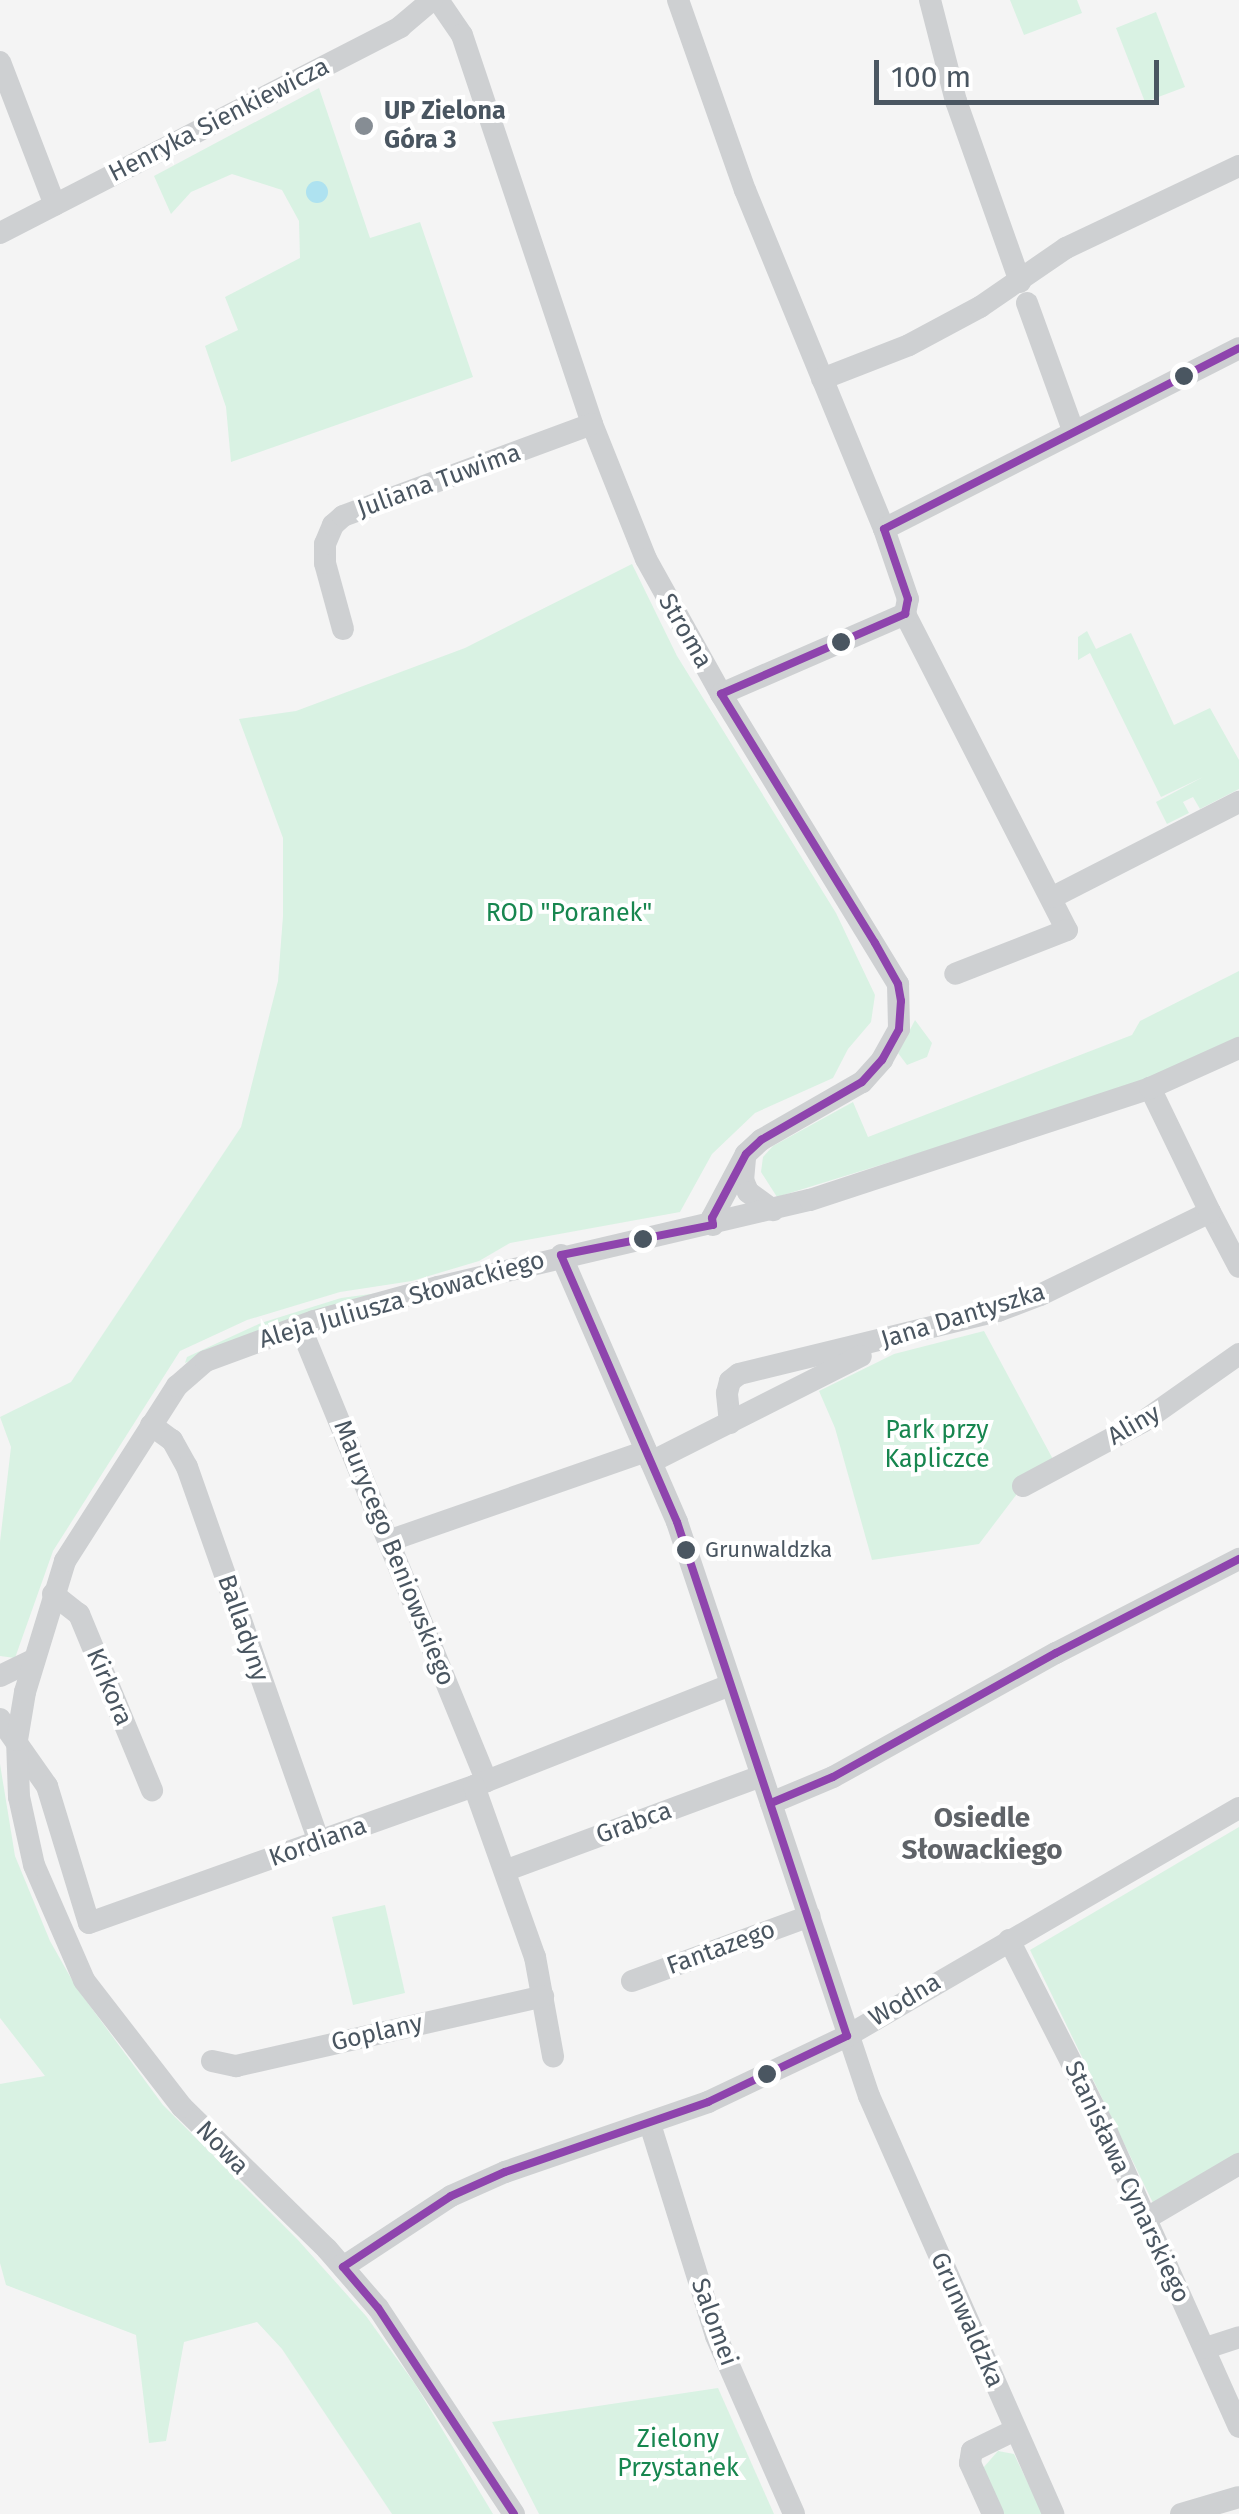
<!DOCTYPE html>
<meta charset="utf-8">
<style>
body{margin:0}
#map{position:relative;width:1239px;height:2514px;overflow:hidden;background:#f4f4f4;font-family:"Fira Sans",sans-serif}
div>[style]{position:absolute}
.green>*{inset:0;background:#d9f2e3}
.water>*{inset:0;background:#aee2f0}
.round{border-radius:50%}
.minor>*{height:22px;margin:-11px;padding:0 11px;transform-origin:11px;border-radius:11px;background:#ced0d2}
.bus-1>*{height:8px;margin:-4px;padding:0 4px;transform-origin:4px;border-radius:4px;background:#8e44ad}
.dots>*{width:28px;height:28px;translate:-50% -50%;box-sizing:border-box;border:5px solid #fff;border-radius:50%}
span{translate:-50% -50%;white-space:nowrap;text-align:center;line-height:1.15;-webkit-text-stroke:8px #fff;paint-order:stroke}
.bus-label{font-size:22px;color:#4a5661}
.left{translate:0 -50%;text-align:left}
.poi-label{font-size:25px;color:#4a5661;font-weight:700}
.street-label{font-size:25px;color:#4a5661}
.park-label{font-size:25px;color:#17864f}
.neighbourhood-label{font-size:28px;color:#5f6368;font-weight:700}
.scale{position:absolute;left:874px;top:60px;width:285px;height:45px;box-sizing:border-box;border:5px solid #4a5661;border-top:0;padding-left:12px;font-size:30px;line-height:35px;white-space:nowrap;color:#4a5661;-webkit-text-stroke:8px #fff;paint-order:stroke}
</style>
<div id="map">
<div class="green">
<i style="clip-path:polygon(1010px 0,1077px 0,1082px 13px,1024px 35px)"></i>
<i style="clip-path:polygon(1156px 12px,1185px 87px,1145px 102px,1116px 28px)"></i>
<i style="clip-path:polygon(319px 88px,370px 238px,420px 222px,473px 377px,231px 462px,226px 407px,205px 346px,238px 330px,225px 297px,300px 258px,299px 221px,282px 190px,232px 174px,191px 192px,171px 214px,154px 176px)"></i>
<i style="clip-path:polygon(632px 564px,677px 656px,836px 913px,875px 995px,871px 1022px,848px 1049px,833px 1078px,755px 1113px,712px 1154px,680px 1212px,510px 1243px,479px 1261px,412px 1281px,340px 1292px,247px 1320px,180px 1351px,53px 1551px,15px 1658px,0 1656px,0 1542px,11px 1447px,0 1417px,71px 1382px,241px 1127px,278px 981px,283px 916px,283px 838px,239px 719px,296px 711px,465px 648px)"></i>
<i style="clip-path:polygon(1087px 631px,1096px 649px,1131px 633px,1174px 725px,1210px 708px,1239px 760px,1239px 789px,1200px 809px,1193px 797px,1183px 802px,1189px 813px,1167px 824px,1156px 802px,1203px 777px,1161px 797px,1090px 653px,1078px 660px,1078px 637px)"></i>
<i style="clip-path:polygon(1239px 971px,1239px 1037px,1178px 1066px,1097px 1098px,777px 1197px,761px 1172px,763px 1157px,773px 1146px,853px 1102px,868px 1137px,1132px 1035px,1140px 1021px)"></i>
<i style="clip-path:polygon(915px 1020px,932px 1043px,927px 1057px,907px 1065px,898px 1053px)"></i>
<i style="clip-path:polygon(393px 1291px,258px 1331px,185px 1363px,187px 1357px,261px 1323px,341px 1298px)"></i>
<i style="clip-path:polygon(984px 1331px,1055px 1463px,1023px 1486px,979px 1544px,872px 1560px,835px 1428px,819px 1391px,894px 1354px)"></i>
<i style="clip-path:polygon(0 1764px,15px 1856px,50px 1941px,76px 1987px,163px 2105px,298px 2240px,366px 2316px,415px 2384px,493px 2514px,392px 2514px,282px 2349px,257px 2322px,184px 2342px,166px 2441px,149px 2443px,136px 2335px,6px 2285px,0 2263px,0 2084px,45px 2076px,0 2018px)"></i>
<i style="clip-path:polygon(1239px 1827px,1239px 2154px,1154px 2205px,1030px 1950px)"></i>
<i style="clip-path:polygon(385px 1905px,405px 1993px,353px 2005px,332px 1917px)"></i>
<i style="clip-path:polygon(718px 2388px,774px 2514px,539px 2514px,492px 2422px)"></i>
<i style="clip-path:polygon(998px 2451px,1014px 2454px,1043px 2514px,998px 2514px,983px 2468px)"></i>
</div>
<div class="water">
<i class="round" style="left:306px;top:181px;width:22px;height:22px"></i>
</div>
<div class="minor">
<i style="left:438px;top:0;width:42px;rotate:55.6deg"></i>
<i style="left:462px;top:35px;width:410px;rotate:71.5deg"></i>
<i style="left:592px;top:424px;width:145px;rotate:68.2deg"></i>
<i style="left:646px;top:559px;width:154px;rotate:60.9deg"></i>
<i style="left:721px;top:694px;width:340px;rotate:58.6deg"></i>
<i style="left:898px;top:984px;width:45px;rotate:88.7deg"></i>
<i style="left:899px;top:1029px;width:35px;rotate:119deg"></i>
<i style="left:882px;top:1060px;width:30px;rotate:132deg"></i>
<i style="left:862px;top:1082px;width:116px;rotate:150.1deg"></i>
<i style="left:761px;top:1140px;width:21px;rotate:137deg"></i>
<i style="left:746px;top:1154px;width:72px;rotate:118deg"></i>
<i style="left:712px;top:1218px;width:7px;rotate:82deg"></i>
<i style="left:678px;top:0;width:201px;rotate:70.6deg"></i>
<i style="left:745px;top:190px;width:366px;rotate:67.7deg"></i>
<i style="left:930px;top:0;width:104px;rotate:75.6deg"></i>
<i style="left:956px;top:101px;width:192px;rotate:70.5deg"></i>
<i style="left:0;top:62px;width:153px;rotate:69deg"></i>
<i style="left:0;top:233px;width:450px;rotate:-27.2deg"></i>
<i style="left:400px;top:27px;width:42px;rotate:-40.2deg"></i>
<i style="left:1027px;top:303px;width:135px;rotate:70.1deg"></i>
<i style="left:822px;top:379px;width:93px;rotate:-21.3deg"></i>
<i style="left:909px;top:345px;width:81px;rotate:-28.2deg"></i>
<i style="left:980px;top:307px;width:104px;rotate:-34.5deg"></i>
<i style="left:1066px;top:248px;width:191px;rotate:-25.4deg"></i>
<i style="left:905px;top:614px;width:355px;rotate:62.9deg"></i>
<i style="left:1067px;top:930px;width:120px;rotate:158.6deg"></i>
<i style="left:343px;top:629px;width:68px;rotate:-105.3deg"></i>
<i style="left:325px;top:563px;width:19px;rotate:-90deg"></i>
<i style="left:325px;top:544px;width:21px;rotate:-67deg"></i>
<i style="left:333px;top:525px;width:13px;rotate:-42deg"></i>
<i style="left:343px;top:516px;width:265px;rotate:-20.3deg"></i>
<i style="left:721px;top:694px;width:201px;rotate:-23.5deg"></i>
<i style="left:905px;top:614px;width:15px;rotate:-79deg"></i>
<i style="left:908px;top:599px;width:74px;rotate:-108.9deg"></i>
<i style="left:884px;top:529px;width:398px;rotate:-27deg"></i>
<i style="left:1053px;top:897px;width:209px;rotate:-27.1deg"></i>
<i style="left:745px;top:1158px;width:22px;rotate:95deg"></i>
<i style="left:743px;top:1180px;width:13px;rotate:67deg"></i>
<i style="left:748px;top:1192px;width:31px;rotate:36deg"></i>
<i style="left:1210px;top:1212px;width:62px;rotate:62.2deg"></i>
<i style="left:561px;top:1255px;width:291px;rotate:66.5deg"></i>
<i style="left:677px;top:1522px;width:605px;rotate:71.51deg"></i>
<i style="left:869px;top:2096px;width:457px;rotate:66.2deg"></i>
<i style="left:300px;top:1326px;width:492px;rotate:67.7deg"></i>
<i style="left:730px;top:1423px;width:30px;rotate:-96deg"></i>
<i style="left:727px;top:1393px;width:12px;rotate:-76deg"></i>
<i style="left:730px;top:1381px;width:11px;rotate:-38deg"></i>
<i style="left:739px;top:1374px;width:267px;rotate:-13.7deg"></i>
<i style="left:998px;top:1311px;width:45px;rotate:-20.9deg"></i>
<i style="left:1040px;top:1295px;width:189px;rotate:-26deg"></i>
<i style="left:1210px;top:1212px;width:138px;rotate:-115.8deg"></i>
<i style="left:151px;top:1425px;width:26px;rotate:36deg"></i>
<i style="left:172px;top:1440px;width:31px;rotate:61deg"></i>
<i style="left:187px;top:1467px;width:398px;rotate:70.6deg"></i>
<i style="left:651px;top:1462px;width:235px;rotate:-26.8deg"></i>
<i style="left:1023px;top:1486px;width:137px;rotate:-28.2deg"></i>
<i style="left:1144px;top:1421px;width:116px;rotate:-35.2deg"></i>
<i style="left:391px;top:1540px;width:270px;rotate:-19.2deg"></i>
<i style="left:53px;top:1594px;width:33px;rotate:38deg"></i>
<i style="left:79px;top:1614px;width:191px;rotate:67.5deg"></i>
<i style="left:0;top:1676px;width:37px;rotate:-26deg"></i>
<i style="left:0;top:1719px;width:82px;rotate:55deg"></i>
<i style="left:47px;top:1786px;width:143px;rotate:73deg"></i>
<i style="left:89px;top:1923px;width:409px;rotate:-19.6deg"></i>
<i style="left:474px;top:1786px;width:276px;rotate:-21.5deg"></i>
<i style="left:474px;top:1786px;width:182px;rotate:70.4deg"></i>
<i style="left:535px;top:1957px;width:101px;rotate:79.7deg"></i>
<i style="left:771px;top:1803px;width:67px;rotate:-22.8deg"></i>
<i style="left:833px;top:1777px;width:255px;rotate:-29.1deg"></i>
<i style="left:1056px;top:1653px;width:206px;rotate:-27.2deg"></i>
<i style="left:507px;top:1870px;width:271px;rotate:-20.3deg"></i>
<i style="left:1009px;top:1940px;width:216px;rotate:63deg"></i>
<i style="left:1107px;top:2132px;width:323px;rotate:65.9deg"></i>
<i style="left:632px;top:1981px;width:189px;rotate:-20.1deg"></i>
<i style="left:212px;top:2061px;width:25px;rotate:12deg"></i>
<i style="left:236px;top:2066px;width:315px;rotate:-12.8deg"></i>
<i style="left:650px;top:2124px;width:222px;rotate:72.7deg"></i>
<i style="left:716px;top:2336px;width:194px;rotate:66.3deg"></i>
<i style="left:1147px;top:2218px;width:107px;rotate:-30.4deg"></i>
<i style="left:343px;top:2267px;width:129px;rotate:-33.3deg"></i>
<i style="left:451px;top:2196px;width:59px;rotate:-24deg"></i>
<i style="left:505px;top:2172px;width:215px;rotate:-19deg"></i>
<i style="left:708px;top:2102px;width:154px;rotate:-25.4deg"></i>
<i style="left:847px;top:2036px;width:453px;rotate:-30.2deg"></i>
<i style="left:1206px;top:2348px;width:35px;rotate:-18deg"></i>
<i style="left:514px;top:2514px;width:247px;rotate:-123.4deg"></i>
<i style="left:378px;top:2308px;width:78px;rotate:-130.8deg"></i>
<i style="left:327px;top:2249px;width:203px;rotate:-135.6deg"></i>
<i style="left:182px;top:2107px;width:160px;rotate:-127.7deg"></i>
<i style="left:84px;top:1980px;width:125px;rotate:-113.5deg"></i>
<i style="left:34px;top:1865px;width:70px;rotate:-102.4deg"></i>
<i style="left:19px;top:1797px;width:57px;rotate:-92deg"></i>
<i style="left:17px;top:1740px;width:49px;rotate:-80.5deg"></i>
<i style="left:25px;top:1692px;width:137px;rotate:-73deg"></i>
<i style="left:65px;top:1561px;width:208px;rotate:-57.4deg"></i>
<i style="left:177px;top:1386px;width:38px;rotate:-41deg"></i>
<i style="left:206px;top:1361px;width:115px;rotate:-20.3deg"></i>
<i style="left:314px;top:1321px;width:129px;rotate:-15.3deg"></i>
<i style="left:438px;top:1287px;width:382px;rotate:-13.2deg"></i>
<i style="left:810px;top:1200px;width:358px;rotate:-18.2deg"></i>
<i style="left:1150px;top:1088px;width:98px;rotate:-24.2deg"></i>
<i style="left:993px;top:2514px;width:56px;rotate:-114.3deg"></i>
<i style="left:970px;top:2463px;width:12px;rotate:-81deg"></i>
<i style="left:972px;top:2451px;width:48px;rotate:-26deg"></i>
<i style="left:1181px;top:2514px;width:60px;rotate:-16.3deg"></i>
</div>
<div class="bus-1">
<i style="left:721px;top:694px;width:201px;rotate:-23.5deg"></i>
<i style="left:905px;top:614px;width:15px;rotate:-79deg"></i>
<i style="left:908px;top:599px;width:74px;rotate:-108.9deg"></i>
<i style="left:884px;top:529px;width:398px;rotate:-27deg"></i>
<i style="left:713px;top:1225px;width:7px;rotate:-98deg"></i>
<i style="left:712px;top:1218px;width:72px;rotate:-62deg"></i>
<i style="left:746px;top:1154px;width:21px;rotate:-43deg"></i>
<i style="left:761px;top:1140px;width:116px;rotate:-29.9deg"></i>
<i style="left:862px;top:1082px;width:30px;rotate:-48deg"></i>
<i style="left:882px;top:1060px;width:35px;rotate:-61deg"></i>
<i style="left:899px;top:1029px;width:28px;rotate:-86deg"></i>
<i style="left:901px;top:1001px;width:17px;rotate:-100deg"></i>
<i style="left:898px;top:984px;width:47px;rotate:-119.3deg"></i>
<i style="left:875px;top:943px;width:293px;rotate:-121.7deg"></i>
<i style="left:561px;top:1255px;width:155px;rotate:-11.2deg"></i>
<i style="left:771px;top:1803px;width:67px;rotate:-22.8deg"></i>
<i style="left:833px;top:1777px;width:255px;rotate:-29.1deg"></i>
<i style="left:1056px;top:1653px;width:206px;rotate:-27.2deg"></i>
<i style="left:514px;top:2514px;width:247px;rotate:-123.4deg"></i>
<i style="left:378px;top:2308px;width:54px;rotate:-130.5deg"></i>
<i style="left:343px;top:2267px;width:129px;rotate:-33.3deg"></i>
<i style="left:451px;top:2196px;width:59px;rotate:-24deg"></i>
<i style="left:505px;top:2172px;width:215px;rotate:-19deg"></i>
<i style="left:708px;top:2102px;width:154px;rotate:-25.4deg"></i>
<i style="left:847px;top:2036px;width:541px;rotate:-108.3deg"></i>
<i style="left:677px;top:1522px;width:291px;rotate:-113.5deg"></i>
</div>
<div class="dots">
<i style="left:364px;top:126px;background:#868d94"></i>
<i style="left:1184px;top:376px;background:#4a5661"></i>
<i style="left:841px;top:642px;background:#4a5661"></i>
<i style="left:643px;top:1239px;background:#4a5661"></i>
<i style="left:686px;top:1550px;background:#4a5661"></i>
<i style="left:767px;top:2074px;background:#4a5661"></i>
</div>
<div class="bus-label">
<span class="left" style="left:705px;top:1550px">Grunwaldzka</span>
</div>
<div class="poi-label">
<span class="left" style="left:384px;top:126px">UP Zielona<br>Góra 3</span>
</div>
<div class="street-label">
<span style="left:219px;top:120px;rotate:-27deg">Henryka Sienkiewicza</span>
<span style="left:439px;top:481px;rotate:-20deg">Juliana Tuwima</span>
<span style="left:685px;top:631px;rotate:60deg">Stroma</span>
<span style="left:402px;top:1300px;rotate:-16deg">Aleja Juliusza Słowackiego</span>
<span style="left:963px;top:1316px;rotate:-17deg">Jana Dantyszka</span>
<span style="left:1134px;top:1425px;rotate:-30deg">Aliny</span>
<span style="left:394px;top:1553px;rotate:68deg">Maurycego Beniowskiego</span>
<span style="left:243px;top:1628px;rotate:71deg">Balladyny</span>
<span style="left:109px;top:1687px;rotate:67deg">Kirkora</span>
<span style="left:634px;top:1823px;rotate:-20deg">Grabca</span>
<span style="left:318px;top:1842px;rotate:-20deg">Kordiana</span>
<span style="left:721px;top:1948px;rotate:-20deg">Fantazego</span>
<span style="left:905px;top:2000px;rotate:-31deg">Wodna</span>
<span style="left:377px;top:2033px;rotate:-13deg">Goplany</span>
<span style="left:222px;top:2148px;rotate:46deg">Nowa</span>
<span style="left:1127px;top:2182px;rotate:65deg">Stanisława Cynarskiego</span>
<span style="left:967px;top:2320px;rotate:66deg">Grunwaldzka</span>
<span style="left:714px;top:2322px;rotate:70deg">Salomei</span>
</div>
<div class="park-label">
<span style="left:569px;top:913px">ROD "Poranek"</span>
<span style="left:937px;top:1445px">Park przy<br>Kapliczce</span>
<span style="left:678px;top:2454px">Zielony<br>Przystanek</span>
</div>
<div class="neighbourhood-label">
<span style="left:982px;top:1834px">Osiedle<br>Słowackiego</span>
</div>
<div class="scale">100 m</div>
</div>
